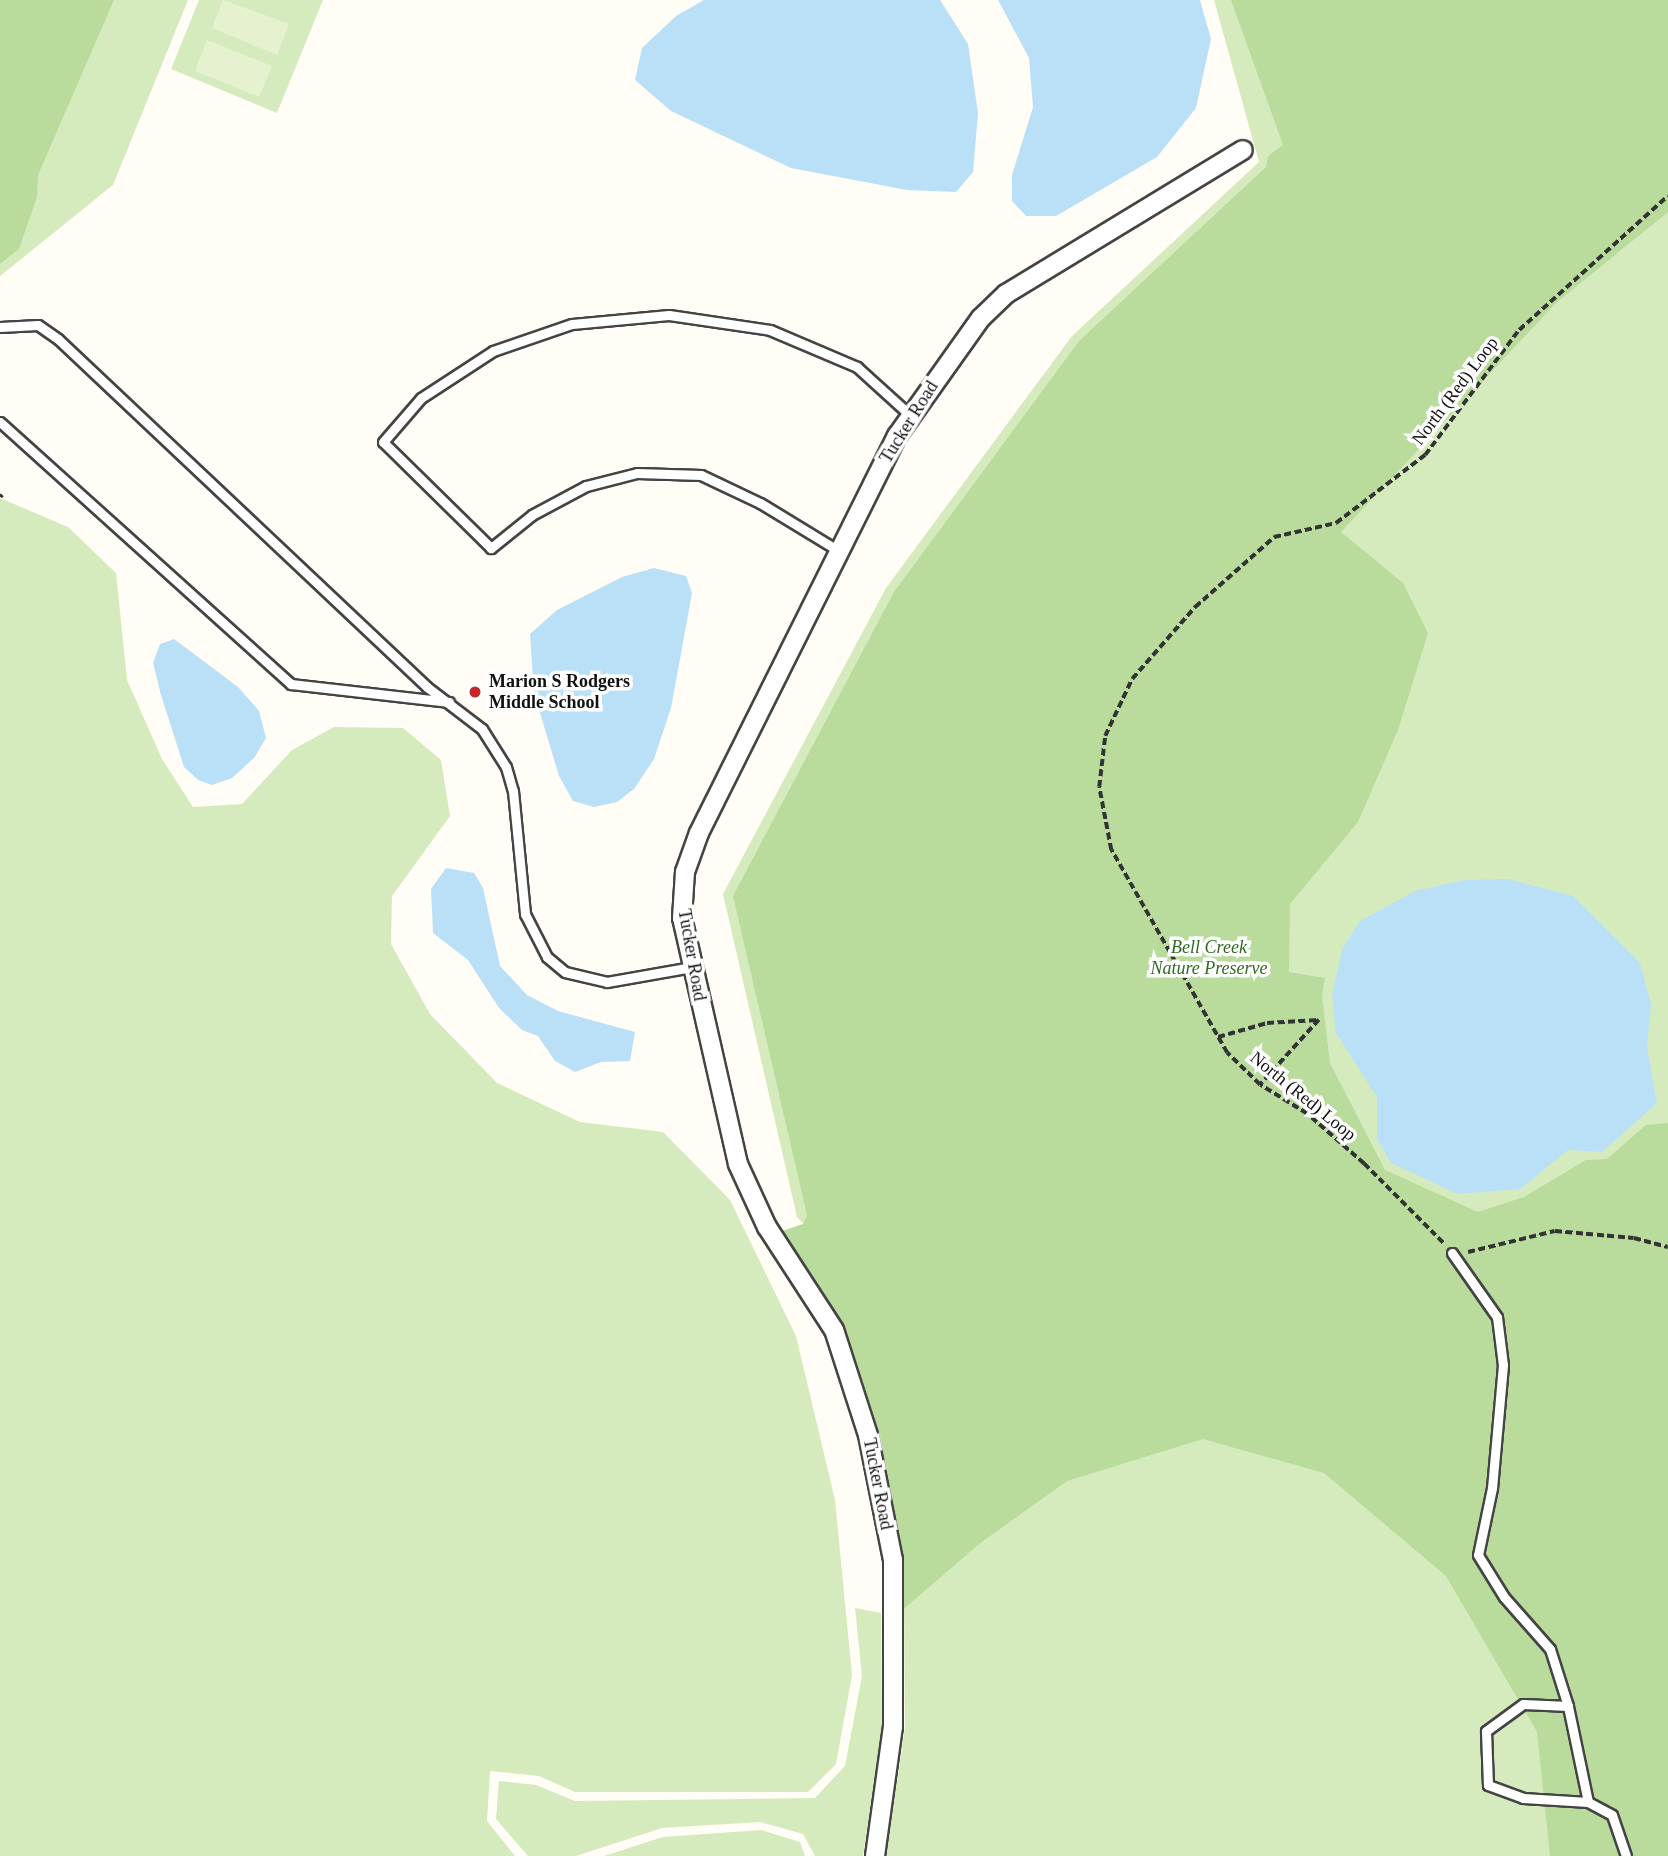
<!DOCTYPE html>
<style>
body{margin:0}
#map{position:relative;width:1668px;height:1856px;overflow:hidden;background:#fffdf5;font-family:"Times New Roman",serif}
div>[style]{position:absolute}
.green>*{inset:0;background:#d5ebbd}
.forest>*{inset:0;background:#b9dc9c}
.pitch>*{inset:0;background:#e6f2cf}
.water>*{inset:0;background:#b9e0f7}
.path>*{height:3.5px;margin-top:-1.75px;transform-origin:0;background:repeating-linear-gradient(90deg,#333 0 7px,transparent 0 10.5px)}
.roads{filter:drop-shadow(2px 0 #444) drop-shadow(-2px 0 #444) drop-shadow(0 2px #444) drop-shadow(0 -2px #444)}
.service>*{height:9px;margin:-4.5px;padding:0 4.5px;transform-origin:4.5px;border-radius:4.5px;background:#fff}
.minor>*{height:18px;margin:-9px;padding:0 9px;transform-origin:9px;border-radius:9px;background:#fff}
.dots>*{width:19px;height:19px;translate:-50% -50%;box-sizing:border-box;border:4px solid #fff;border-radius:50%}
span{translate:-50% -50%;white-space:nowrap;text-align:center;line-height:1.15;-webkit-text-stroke:7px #fff;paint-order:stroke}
.street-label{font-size:18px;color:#111}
.poi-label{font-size:18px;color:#111;font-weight:700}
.left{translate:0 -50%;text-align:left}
.park-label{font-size:18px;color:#2f6b1f;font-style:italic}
</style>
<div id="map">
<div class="green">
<i style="clip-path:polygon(0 0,188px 0,113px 185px,0 276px)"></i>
<i style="clip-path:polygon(199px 0,323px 0,277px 113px,171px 69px)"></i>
<i style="clip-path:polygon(1214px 0,1668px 0,1668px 1856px,886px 1856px,905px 1728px,904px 1609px,937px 1580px,931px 1364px,797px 1217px,723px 894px,886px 588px,1072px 336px,1259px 162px)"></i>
<i style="clip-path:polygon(0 498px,68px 527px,116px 573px,127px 680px,162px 759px,193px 807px,242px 804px,292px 750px,334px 727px,403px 728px,441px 760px,450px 816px,392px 896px,391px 944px,430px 1014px,497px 1083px,580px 1122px,663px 1132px,730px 1200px,796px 1336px,835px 1500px,852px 1675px,836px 1764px,808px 1792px,575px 1792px,539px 1776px,490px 1771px,487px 1821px,515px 1856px,0 1856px)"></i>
<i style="clip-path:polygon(855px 1608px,881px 1613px,882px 1726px,863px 1856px,815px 1856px,803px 1834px,760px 1822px,662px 1828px,576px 1856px,528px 1856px,496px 1819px,499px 1781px,536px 1785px,575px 1801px,815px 1798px,845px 1766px,862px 1676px)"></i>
<i style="clip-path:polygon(761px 1830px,800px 1842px,805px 1856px,604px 1856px,663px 1837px)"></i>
</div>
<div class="forest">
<i style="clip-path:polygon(0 0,114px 0,38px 175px,37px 197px,19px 249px,0 264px)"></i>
<i style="clip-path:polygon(1231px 0,1668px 0,1668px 212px,1556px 303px,1341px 532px,1403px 583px,1428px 633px,1398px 730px,1358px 822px,1290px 904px,1289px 972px,1325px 978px,1322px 996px,1330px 1063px,1385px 1170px,1478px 1212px,1524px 1197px,1586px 1160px,1607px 1159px,1646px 1125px,1668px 1123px,1668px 1856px,1550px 1856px,1537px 1732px,1446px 1576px,1324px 1473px,1203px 1439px,1067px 1481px,979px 1544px,904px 1609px,904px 1558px,879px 1432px,845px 1327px,782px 1231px,803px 1224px,807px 1215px,733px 896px,894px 592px,1079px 341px,1266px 167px,1268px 156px,1283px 145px)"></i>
</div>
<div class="pitch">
<i style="clip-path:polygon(223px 0,289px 24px,277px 55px,212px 28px)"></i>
<i style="clip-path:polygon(207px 40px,272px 66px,259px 97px,195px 71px)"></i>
</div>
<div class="water">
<i style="clip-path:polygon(704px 0,940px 0,968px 44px,978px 113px,973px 172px,956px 192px,907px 190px,791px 168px,671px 111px,635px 80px,642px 48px,676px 16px)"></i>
<i style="clip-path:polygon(998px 0,1200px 0,1211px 39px,1196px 108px,1157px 157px,1056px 216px,1026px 216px,1012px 201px,1012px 175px,1033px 107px,1029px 58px)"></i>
<i style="clip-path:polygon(654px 568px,686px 576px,692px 593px,671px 708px,654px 759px,634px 789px,617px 802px,594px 807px,573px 801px,559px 776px,534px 693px,530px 634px,557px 610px,622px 577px)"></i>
<i style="clip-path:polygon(174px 639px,238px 687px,259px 711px,266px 738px,254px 758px,232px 778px,212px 785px,198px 780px,184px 767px,161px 695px,153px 663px,160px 644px)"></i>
<i style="clip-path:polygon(446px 868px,474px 873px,483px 888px,500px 966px,527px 995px,558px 1011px,635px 1032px,630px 1061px,601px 1062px,575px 1072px,555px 1061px,538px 1036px,522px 1030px,499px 1008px,468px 960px,433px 933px,431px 889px)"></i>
<i style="clip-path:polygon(1508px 879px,1573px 896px,1640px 963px,1651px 1004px,1647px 1047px,1657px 1103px,1602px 1152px,1568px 1150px,1520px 1189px,1458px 1194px,1391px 1163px,1377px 1139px,1377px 1097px,1336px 1033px,1332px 995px,1342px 949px,1360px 921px,1415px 891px,1465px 880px)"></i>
</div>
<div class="path">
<i style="left:0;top:497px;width:3px;rotate:-45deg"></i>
<i style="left:1218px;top:1037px;width:51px;rotate:-15.9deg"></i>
<i style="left:1267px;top:1023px;width:52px;rotate:-3.3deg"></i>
<i style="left:1319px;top:1020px;width:88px;rotate:132.2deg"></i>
<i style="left:1443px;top:1243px;width:112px;rotate:-135deg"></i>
<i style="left:1364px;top:1164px;width:76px;rotate:-138.7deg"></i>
<i style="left:1307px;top:1114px;width:55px;rotate:-148.3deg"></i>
<i style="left:1260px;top:1085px;width:46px;rotate:-135.9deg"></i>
<i style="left:1227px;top:1053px;width:234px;rotate:-119.7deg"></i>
<i style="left:1111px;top:850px;width:64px;rotate:-100.8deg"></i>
<i style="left:1099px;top:787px;width:51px;rotate:-83.3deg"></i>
<i style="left:1105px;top:736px;width:63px;rotate:-64.7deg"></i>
<i style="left:1132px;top:679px;width:96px;rotate:-48.8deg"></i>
<i style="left:1195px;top:607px;width:106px;rotate:-41.5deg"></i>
<i style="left:1274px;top:537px;width:64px;rotate:-12.7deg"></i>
<i style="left:1336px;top:523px;width:112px;rotate:-37.4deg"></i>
<i style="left:1425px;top:455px;width:156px;rotate:-53.1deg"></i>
<i style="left:1519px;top:330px;width:200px;rotate:-42deg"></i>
<i style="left:1468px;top:1252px;width:89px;rotate:-13.6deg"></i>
<i style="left:1555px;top:1231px;width:79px;rotate:5.1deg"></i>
<i style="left:1634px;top:1238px;width:35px;rotate:15deg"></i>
</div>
<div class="roads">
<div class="service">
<i style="left:0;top:327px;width:38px;rotate:-3deg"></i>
<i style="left:38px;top:325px;width:24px;rotate:35deg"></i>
<i style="left:58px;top:339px;width:507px;rotate:43.32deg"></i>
<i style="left:427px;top:687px;width:69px;rotate:37.4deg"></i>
<i style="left:482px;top:729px;width:45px;rotate:57.7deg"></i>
<i style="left:506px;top:767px;width:25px;rotate:74deg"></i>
<i style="left:513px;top:791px;width:124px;rotate:84.4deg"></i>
<i style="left:525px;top:914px;width:48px;rotate:62.9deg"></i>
<i style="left:547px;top:957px;width:23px;rotate:40deg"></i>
<i style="left:565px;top:972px;width:43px;rotate:13.4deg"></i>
<i style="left:607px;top:982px;width:86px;rotate:-10deg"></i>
<i style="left:0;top:422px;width:392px;rotate:42deg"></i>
<i style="left:291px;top:684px;width:159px;rotate:6.5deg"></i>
<i style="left:839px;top:551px;width:92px;rotate:-148.7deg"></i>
<i style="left:760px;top:503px;width:65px;rotate:-154.6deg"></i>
<i style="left:701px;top:475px;width:64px;rotate:-178.2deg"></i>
<i style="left:637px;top:473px;width:53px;rotate:165.7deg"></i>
<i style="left:586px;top:486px;width:61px;rotate:151.8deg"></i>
<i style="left:532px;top:515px;width:53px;rotate:141.2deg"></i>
<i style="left:491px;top:548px;width:151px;rotate:-135.5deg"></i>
<i style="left:383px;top:442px;width:58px;rotate:-49.2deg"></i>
<i style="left:421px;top:398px;width:86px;rotate:-33.1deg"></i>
<i style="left:493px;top:351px;width:83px;rotate:-18.9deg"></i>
<i style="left:572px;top:324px;width:97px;rotate:-5.3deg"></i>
<i style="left:669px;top:315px;width:102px;rotate:8.4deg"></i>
<i style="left:770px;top:330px;width:95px;rotate:23deg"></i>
<i style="left:857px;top:367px;width:72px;rotate:42.2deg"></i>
<i style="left:1452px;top:1253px;width:78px;rotate:54.9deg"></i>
<i style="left:1497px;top:1317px;width:48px;rotate:82.9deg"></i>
<i style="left:1503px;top:1365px;width:123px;rotate:95.1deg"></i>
<i style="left:1492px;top:1488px;width:68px;rotate:101.8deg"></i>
<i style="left:1478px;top:1555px;width:49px;rotate:58.2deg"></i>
<i style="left:1504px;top:1597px;width:69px;rotate:48.5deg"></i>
<i style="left:1550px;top:1649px;width:60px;rotate:72.5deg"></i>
<i style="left:1588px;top:1802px;width:98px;rotate:-101.8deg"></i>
<i style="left:1568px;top:1706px;width:45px;rotate:-177.5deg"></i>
<i style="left:1523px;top:1704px;width:46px;rotate:143.9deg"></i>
<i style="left:1486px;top:1731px;width:54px;rotate:87.9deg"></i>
<i style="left:1488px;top:1785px;width:37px;rotate:20deg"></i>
<i style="left:1523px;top:1798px;width:65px;rotate:3.5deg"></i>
<i style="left:1588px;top:1802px;width:27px;rotate:28deg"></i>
<i style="left:1612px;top:1815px;width:43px;rotate:71.1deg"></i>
</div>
<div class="minor">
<i style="left:875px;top:1856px;width:130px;rotate:-82.1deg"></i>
<i style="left:893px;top:1727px;width:167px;rotate:-90deg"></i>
<i style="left:893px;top:1560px;width:127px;rotate:-101.3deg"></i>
<i style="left:868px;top:1435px;width:110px;rotate:-107.9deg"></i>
<i style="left:834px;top:1330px;width:123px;rotate:-123deg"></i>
<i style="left:767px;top:1227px;width:69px;rotate:-114.7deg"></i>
<i style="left:738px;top:1164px;width:252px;rotate:-102.8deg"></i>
<i style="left:682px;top:918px;width:46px;rotate:-86.3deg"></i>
<i style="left:685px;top:872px;width:41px;rotate:-70.3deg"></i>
<i style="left:699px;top:833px;width:444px;rotate:-63.5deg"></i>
<i style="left:897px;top:436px;width:145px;rotate:-54.6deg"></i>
<i style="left:981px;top:318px;width:35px;rotate:-44deg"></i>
<i style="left:1006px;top:294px;width:277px;rotate:-31.3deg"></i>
</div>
</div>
<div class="dots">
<i style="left:475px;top:692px;background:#c4262e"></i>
</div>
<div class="street-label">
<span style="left:1455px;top:391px;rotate:-53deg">North (Red) Loop</span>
<span style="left:909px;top:422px;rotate:-58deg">Tucker Road</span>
<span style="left:692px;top:955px;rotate:80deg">Tucker Road</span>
<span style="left:1303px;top:1096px;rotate:39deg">North (Red) Loop</span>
<span style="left:878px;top:1484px;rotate:79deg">Tucker Road</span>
</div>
<div class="poi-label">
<span class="left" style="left:489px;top:692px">Marion S Rodgers<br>Middle School</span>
</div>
<div class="park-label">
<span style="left:1209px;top:958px">Bell Creek<br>Nature Preserve</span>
</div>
</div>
